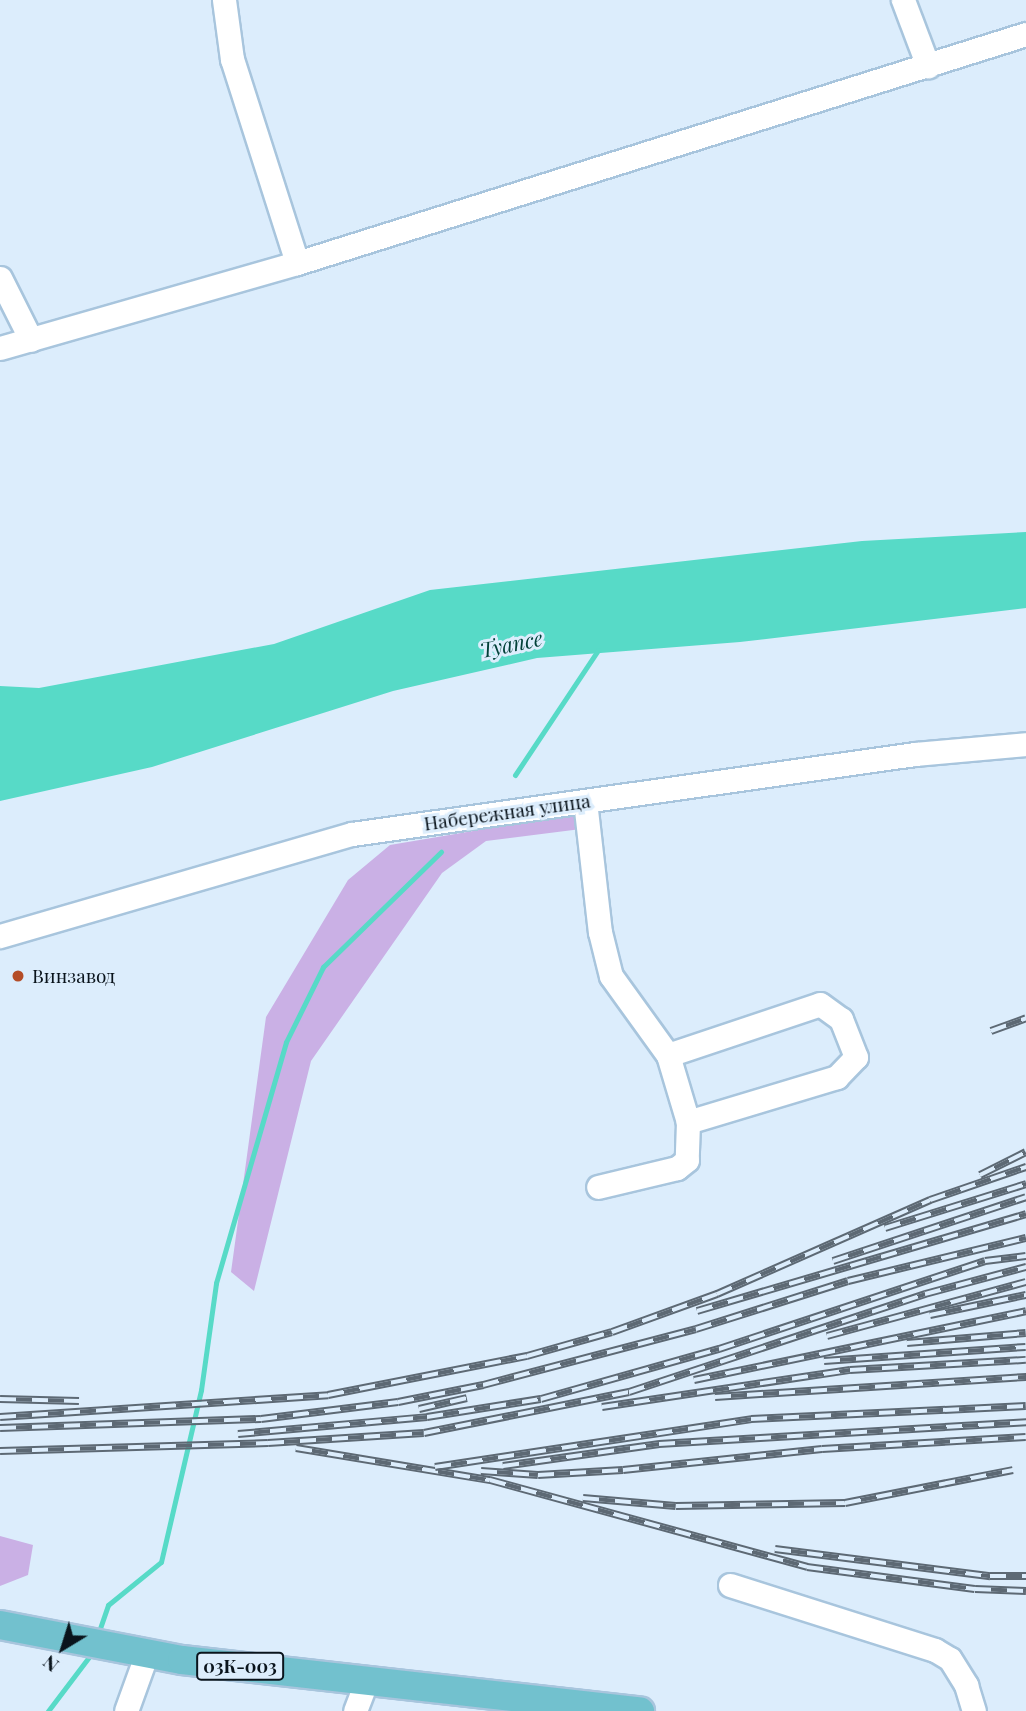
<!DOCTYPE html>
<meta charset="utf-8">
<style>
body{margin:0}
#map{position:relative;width:1026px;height:1711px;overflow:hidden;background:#dcedfc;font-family:"Playfair Display",serif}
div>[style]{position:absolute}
.green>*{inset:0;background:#cab0e5}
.water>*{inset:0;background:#57dac7}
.stream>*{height:5px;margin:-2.5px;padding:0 2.5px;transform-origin:2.5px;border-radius:2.5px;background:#57dac7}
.roads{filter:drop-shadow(2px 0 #a8c5dd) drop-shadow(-2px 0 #a8c5dd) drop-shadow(0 2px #a8c5dd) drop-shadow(0 -2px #a8c5dd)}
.minor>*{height:23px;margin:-11.5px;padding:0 11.5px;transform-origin:11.5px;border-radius:11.5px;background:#fff}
.major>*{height:28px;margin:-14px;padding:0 14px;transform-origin:14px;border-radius:14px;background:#72c1ce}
.rail>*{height:8px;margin-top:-4px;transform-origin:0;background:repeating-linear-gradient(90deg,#dcedfc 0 16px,#5d6974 0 32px);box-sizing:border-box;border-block:2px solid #5d6974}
.dots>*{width:19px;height:19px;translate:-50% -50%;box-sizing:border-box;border:4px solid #dcedfc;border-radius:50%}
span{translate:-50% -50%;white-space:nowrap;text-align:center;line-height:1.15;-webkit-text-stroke:6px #dcedfc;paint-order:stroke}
.shield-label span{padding:2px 5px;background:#dcedfc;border:2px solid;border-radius:5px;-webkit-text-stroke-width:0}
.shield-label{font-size:18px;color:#0a141c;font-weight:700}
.street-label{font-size:19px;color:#0a141c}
.poi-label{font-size:19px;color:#0a141c}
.left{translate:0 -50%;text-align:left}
.water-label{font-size:21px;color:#014038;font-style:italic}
.north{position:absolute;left:28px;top:1613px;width:70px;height:70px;-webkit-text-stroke:5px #dcedfc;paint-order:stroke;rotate:218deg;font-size:19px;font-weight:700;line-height:28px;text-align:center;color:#0a141c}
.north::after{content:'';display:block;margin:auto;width:24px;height:32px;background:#0a141c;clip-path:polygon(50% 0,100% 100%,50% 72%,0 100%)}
</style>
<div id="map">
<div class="green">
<i style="clip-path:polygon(573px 814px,581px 829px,486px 841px,442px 873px,311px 1061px,254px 1291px,231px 1272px,266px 1017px,348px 880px,390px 845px)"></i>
<i style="clip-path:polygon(0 1536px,33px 1545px,28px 1575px,0 1586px)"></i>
</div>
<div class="water">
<i style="clip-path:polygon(1026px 532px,1026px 608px,740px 642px,537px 658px,393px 691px,152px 767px,0 801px,0 686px,39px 688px,274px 644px,430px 590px,862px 541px)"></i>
</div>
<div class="stream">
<i style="left:515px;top:775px;width:150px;rotate:-56.4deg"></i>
<i style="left:97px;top:1637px;width:34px;rotate:-71deg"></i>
<i style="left:108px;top:1605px;width:68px;rotate:-39.1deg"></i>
<i style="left:161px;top:1562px;width:177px;rotate:-76.9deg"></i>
<i style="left:201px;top:1390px;width:108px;rotate:-82deg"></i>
<i style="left:216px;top:1283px;width:251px;rotate:-73.8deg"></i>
<i style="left:286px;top:1042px;width:84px;rotate:-63.7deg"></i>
<i style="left:323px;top:967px;width:165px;rotate:-44.3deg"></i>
<i style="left:48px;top:1711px;width:73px;rotate:-52.8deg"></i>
</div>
<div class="roads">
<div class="minor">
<i style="left:224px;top:0;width:60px;rotate:82.3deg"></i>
<i style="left:232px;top:59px;width:214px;rotate:72.3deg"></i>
<i style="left:903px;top:0;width:71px;rotate:69.3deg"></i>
<i style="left:0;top:278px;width:69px;rotate:63.4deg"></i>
<i style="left:0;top:348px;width:309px;rotate:-16deg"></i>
<i style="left:297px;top:263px;width:764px;rotate:-17.44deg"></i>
<i style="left:585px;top:801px;width:132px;rotate:83.5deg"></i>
<i style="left:600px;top:932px;width:45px;rotate:76deg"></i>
<i style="left:611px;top:976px;width:97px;rotate:54.2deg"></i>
<i style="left:668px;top:1055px;width:70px;rotate:73.4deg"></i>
<i style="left:688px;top:1122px;width:38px;rotate:92deg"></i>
<i style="left:687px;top:1160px;width:13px;rotate:141deg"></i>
<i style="left:677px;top:1168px;width:81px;rotate:166.5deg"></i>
<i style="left:0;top:936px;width:366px;rotate:-16.2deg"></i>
<i style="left:352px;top:834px;width:569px;rotate:-8.09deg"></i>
<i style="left:915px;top:754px;width:111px;rotate:-5.1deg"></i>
<i style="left:668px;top:1055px;width:160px;rotate:-18.5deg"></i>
<i style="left:820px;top:1004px;width:26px;rotate:36deg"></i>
<i style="left:841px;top:1019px;width:41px;rotate:68.5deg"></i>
<i style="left:856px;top:1057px;width:28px;rotate:134deg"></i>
<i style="left:837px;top:1077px;width:156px;rotate:163.2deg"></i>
<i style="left:730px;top:1585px;width:215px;rotate:17.6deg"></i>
<i style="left:935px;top:1650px;width:17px;rotate:31deg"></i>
<i style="left:950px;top:1659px;width:31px;rotate:58deg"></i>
<i style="left:966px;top:1685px;width:27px;rotate:73deg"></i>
<i style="left:126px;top:1711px;width:62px;rotate:-70.1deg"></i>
<i style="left:355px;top:1711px;width:33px;rotate:-69deg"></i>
</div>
<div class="major">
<i style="left:0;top:1625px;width:185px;rotate:10.9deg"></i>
<i style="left:182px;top:1660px;width:461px;rotate:6.4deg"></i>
</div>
</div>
<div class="rail">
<i style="left:991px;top:1031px;width:37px;rotate:-20deg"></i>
<i style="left:980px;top:1175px;width:51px;rotate:-26.6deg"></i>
<i style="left:885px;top:1228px;width:148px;rotate:-17.3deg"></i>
<i style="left:833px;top:1261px;width:203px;rotate:-18.3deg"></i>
<i style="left:697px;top:1311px;width:343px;rotate:-16.4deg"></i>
<i style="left:930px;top:1315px;width:98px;rotate:-11.8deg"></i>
<i style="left:827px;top:1336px;width:206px;rotate:-15.2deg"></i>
<i style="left:907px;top:1343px;width:119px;rotate:-4.8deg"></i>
<i style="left:824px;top:1361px;width:202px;rotate:-4deg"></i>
<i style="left:694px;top:1380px;width:339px;rotate:-11.7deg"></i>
<i style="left:715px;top:1397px;width:312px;rotate:-3.7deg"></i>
<i style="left:0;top:1399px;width:79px;rotate:1.5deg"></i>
<i style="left:602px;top:1407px;width:251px;rotate:-8.5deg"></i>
<i style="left:850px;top:1370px;width:176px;rotate:-3.3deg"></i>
<i style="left:419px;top:1409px;width:49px;rotate:-12.9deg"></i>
<i style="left:0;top:1417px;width:329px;rotate:-3.8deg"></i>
<i style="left:328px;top:1395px;width:203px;rotate:-11.1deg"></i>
<i style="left:527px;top:1356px;width:88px;rotate:-15.8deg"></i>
<i style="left:612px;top:1332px;width:112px;rotate:-19.9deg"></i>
<i style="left:717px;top:1294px;width:233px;rotate:-23.8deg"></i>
<i style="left:930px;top:1200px;width:102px;rotate:-19deg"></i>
<i style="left:0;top:1428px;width:261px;rotate:-2deg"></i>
<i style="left:261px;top:1419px;width:138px;rotate:-7.1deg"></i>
<i style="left:398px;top:1402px;width:87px;rotate:-11.3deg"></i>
<i style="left:483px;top:1385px;width:220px;rotate:-14.7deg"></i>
<i style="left:696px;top:1329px;width:159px;rotate:-17.5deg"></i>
<i style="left:848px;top:1281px;width:183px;rotate:-13.6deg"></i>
<i style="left:238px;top:1434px;width:190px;rotate:-5.1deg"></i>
<i style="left:427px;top:1417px;width:115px;rotate:-9deg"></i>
<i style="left:541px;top:1399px;width:185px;rotate:-15.7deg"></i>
<i style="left:719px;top:1349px;width:280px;rotate:-18.3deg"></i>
<i style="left:985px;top:1261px;width:41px;rotate:-7deg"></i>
<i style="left:296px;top:1448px;width:197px;rotate:9.4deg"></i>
<i style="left:490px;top:1480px;width:329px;rotate:15.3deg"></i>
<i style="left:807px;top:1567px;width:169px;rotate:7.5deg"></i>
<i style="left:975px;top:1589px;width:51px;rotate:2.2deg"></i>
<i style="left:0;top:1451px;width:268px;rotate:-1.7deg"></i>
<i style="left:268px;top:1443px;width:156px;rotate:-3.7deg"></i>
<i style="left:424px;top:1433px;width:209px;rotate:-11.3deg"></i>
<i style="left:629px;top:1392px;width:312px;rotate:-18.3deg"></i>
<i style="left:925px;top:1294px;width:105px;rotate:-15deg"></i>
<i style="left:503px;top:1466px;width:158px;rotate:-8deg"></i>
<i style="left:659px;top:1444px;width:368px;rotate:-3.4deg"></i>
<i style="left:435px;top:1467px;width:320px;rotate:-8.6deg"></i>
<i style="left:751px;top:1419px;width:275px;rotate:-2.7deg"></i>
<i style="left:481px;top:1471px;width:57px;rotate:4deg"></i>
<i style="left:538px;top:1475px;width:85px;rotate:-3.4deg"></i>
<i style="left:623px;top:1470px;width:200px;rotate:-6deg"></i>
<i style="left:822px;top:1449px;width:204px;rotate:-3.4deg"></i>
<i style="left:583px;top:1498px;width:93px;rotate:4.9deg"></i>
<i style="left:676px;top:1506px;width:169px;rotate:-1deg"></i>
<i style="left:845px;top:1503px;width:171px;rotate:-11.1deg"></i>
<i style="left:775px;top:1549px;width:217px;rotate:7.2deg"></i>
<i style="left:990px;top:1576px;width:36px"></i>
</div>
<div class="dots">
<i style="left:18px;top:976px;background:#b44d27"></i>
</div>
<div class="shield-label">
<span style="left:240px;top:1666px">03К-003</span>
</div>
<div class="street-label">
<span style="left:507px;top:812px;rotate:-8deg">Набережная улица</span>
</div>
<div class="poi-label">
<span class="left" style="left:32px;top:976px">Винзавод</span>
</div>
<div class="water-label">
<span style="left:511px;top:643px;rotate:-12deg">Туапсе</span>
</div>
<div class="north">N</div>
</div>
